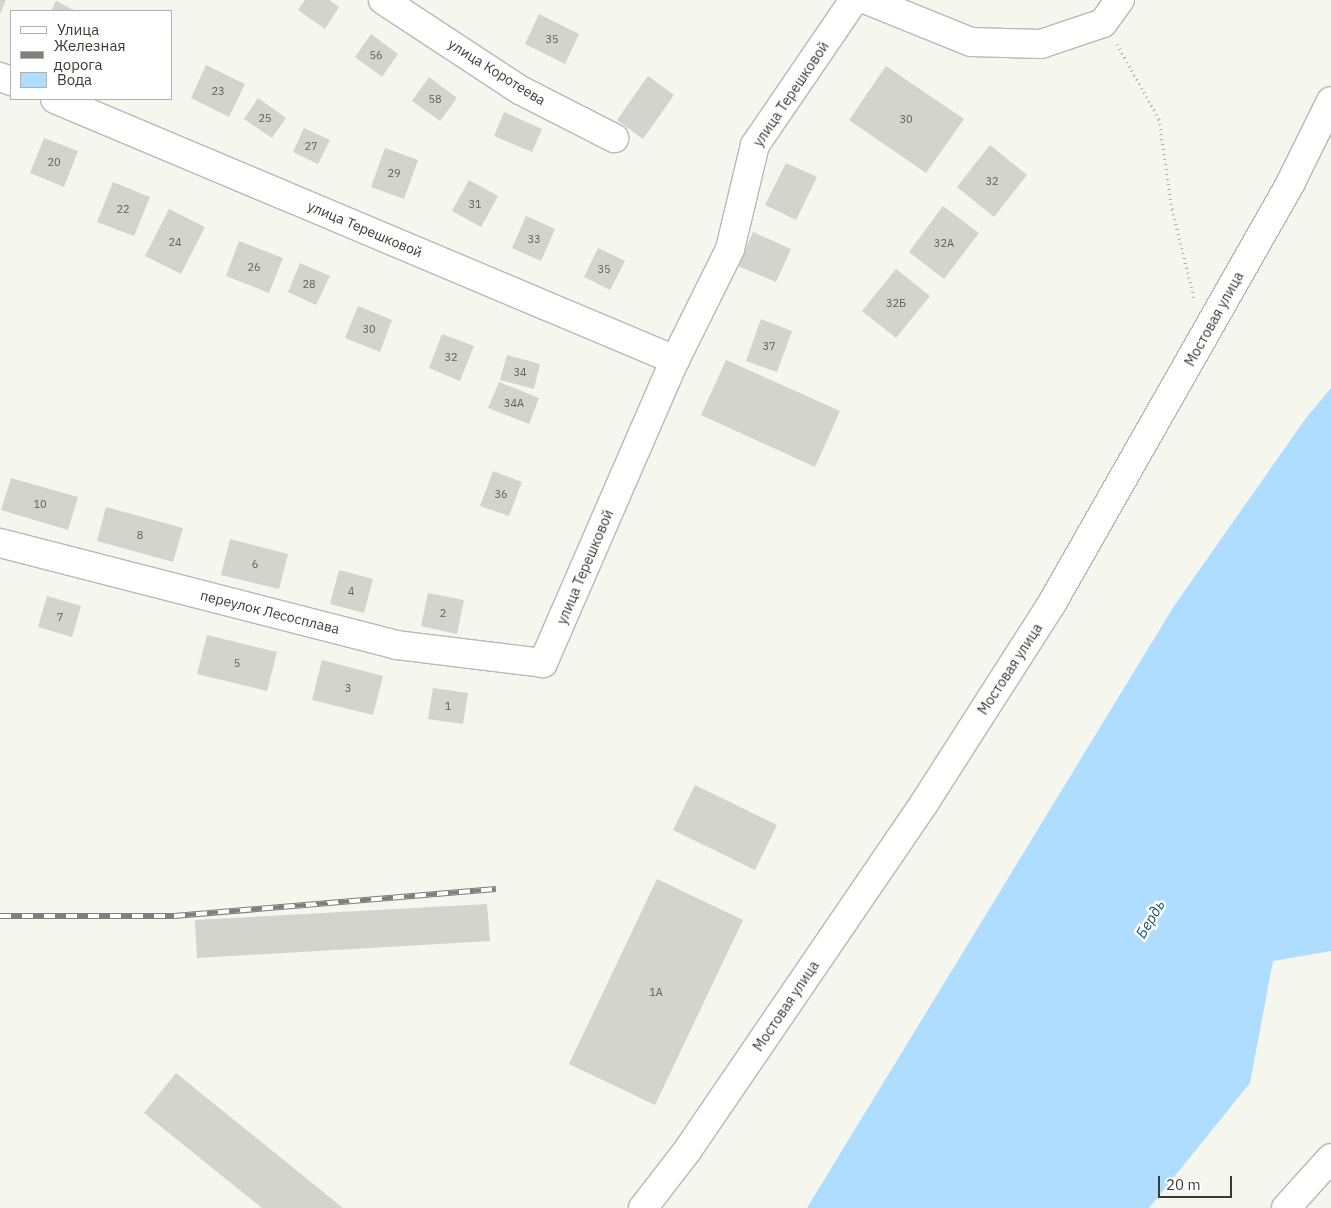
<!DOCTYPE html>
<meta charset="utf-8">
<style>
body{margin:0}
#map{position:relative;width:1331px;height:1208px;overflow:hidden;background:#f5f6ee;font-family:"IBM Plex Sans",sans-serif}
div>[style]{position:absolute}
.water>*{inset:0;background:#afddff}
.building>*{inset:0;background:#d3d4cd}
.path>*{height:3px;margin-top:-1.5px;transform-origin:0;background:repeating-linear-gradient(90deg,#aeafa9 0 1px,transparent 0 5px)}
.roads{filter:drop-shadow(1px 0 #b8b9b1) drop-shadow(-1px 0 #b8b9b1) drop-shadow(0 1px #b8b9b1) drop-shadow(0 -1px #b8b9b1)}
.street>*{height:28px;margin:-14px;padding:0 14px;transform-origin:14px;border-radius:14px;background:#fff}
.secondary>*{height:28px;margin:-14px;padding:0 14px;transform-origin:14px;border-radius:14px;background:#fff}
.rail>*{height:5.5px;margin-top:-2.75px;transform-origin:0;background:repeating-linear-gradient(90deg,#fff 0 11px,#7f807b 0 22px);box-sizing:border-box;border-block:1px solid #7f807b}
span{translate:-50% -50%;white-space:nowrap;text-align:center;line-height:1.15;-webkit-text-stroke:5px #fff;paint-order:stroke}
.number-label{font-size:11px;color:#60605c}
.number-label span{-webkit-text-stroke-width:0}
.street-label{font-size:14px;color:#3a3a37}
.water-label{font-size:15px;color:#165377;font-style:italic}
.legend{position:absolute;left:10px;top:10px;width:162px;height:90px;box-sizing:border-box;background:#fff;border:1px solid #b0b0af;margin:0;padding:6px 9px;list-style:none;font-size:15px;color:#3a3a37}
.legend li{display:flex;align-items:center;gap:10px;height:25px}
.legend b{width:25px;border:1px solid #b0b0af}
.scale{position:absolute;left:1158px;top:1176px;width:74px;height:22px;box-sizing:border-box;border:2px solid #3a3a37;border-top:0;padding-left:6px;font-size:15px;line-height:18px;white-space:nowrap;color:#3a3a37;-webkit-text-stroke:4px #fff;paint-order:stroke}
</style>
<div id="map">
<div class="water">
<i style="clip-path:polygon(1331px 388px,1331px 951px,1273px 961px,1250px 1083px,1149px 1208px,807px 1208px,1174px 606px,1306px 418px)"></i>
</div>
<div class="building">
<i style="clip-path:polygon(0 0,6px 0,0 14px)"></i>
<i style="clip-path:polygon(305px 0,329px 0,339px 7px,325px 29px,298px 10px)"></i>
<i style="clip-path:polygon(56px 1px,76px 11px,51px 11px)"></i>
<i style="clip-path:polygon(539px 14px,579px 34px,565px 64px,525px 44px)"></i>
<i style="clip-path:polygon(371px 34px,398px 54px,382px 77px,355px 57px)"></i>
<i style="clip-path:polygon(206px 65px,245px 84px,229px 117px,191px 98px)"></i>
<i style="clip-path:polygon(886px 66px,964px 119px,926px 173px,849px 120px)"></i>
<i style="clip-path:polygon(648px 76px,674px 95px,643px 139px,617px 120px)"></i>
<i style="clip-path:polygon(429px 77px,457px 98px,440px 121px,412px 101px)"></i>
<i style="clip-path:polygon(258px 98px,286px 118px,272px 138px,244px 119px)"></i>
<i style="clip-path:polygon(504px 112px,542px 129px,532px 152px,494px 136px)"></i>
<i style="clip-path:polygon(304px 128px,330px 140px,318px 164px,293px 152px)"></i>
<i style="clip-path:polygon(44px 138px,78px 151px,64px 187px,30px 173px)"></i>
<i style="clip-path:polygon(990px 145px,1027px 175px,994px 217px,957px 187px)"></i>
<i style="clip-path:polygon(385px 148px,418px 160px,404px 199px,371px 187px)"></i>
<i style="clip-path:polygon(786px 163px,817px 177px,796px 220px,765px 205px)"></i>
<i style="clip-path:polygon(469px 180px,498px 196px,481px 227px,452px 211px)"></i>
<i style="clip-path:polygon(113px 182px,150px 197px,134px 236px,97px 222px)"></i>
<i style="clip-path:polygon(943px 206px,979px 233px,944px 279px,909px 252px)"></i>
<i style="clip-path:polygon(169px 209px,205px 227px,181px 274px,145px 256px)"></i>
<i style="clip-path:polygon(526px 216px,555px 229px,541px 261px,512px 248px)"></i>
<i style="clip-path:polygon(753px 232px,791px 249px,776px 282px,738px 266px)"></i>
<i style="clip-path:polygon(239px 241px,283px 258px,269px 293px,226px 276px)"></i>
<i style="clip-path:polygon(598px 248px,625px 261px,610px 290px,584px 277px)"></i>
<i style="clip-path:polygon(300px 263px,330px 276px,316px 305px,288px 292px)"></i>
<i style="clip-path:polygon(896px 269px,930px 296px,896px 338px,862px 311px)"></i>
<i style="clip-path:polygon(358px 306px,392px 320px,380px 352px,345px 338px)"></i>
<i style="clip-path:polygon(761px 319px,792px 331px,777px 372px,746px 361px)"></i>
<i style="clip-path:polygon(442px 334px,474px 346px,460px 381px,429px 368px)"></i>
<i style="clip-path:polygon(507px 355px,540px 364px,534px 389px,500px 380px)"></i>
<i style="clip-path:polygon(726px 360px,840px 411px,815px 467px,701px 415px)"></i>
<i style="clip-path:polygon(499px 382px,539px 398px,529px 424px,488px 408px)"></i>
<i style="clip-path:polygon(493px 471px,522px 482px,509px 516px,480px 506px)"></i>
<i style="clip-path:polygon(11px 478px,78px 497px,68px 530px,1px 510px)"></i>
<i style="clip-path:polygon(106px 507px,183px 528px,173px 562px,97px 541px)"></i>
<i style="clip-path:polygon(230px 539px,288px 554px,279px 589px,221px 575px)"></i>
<i style="clip-path:polygon(339px 570px,373px 579px,364px 613px,330px 604px)"></i>
<i style="clip-path:polygon(428px 593px,464px 600px,457px 634px,421px 626px)"></i>
<i style="clip-path:polygon(47px 596px,81px 606px,72px 637px,38px 627px)"></i>
<i style="clip-path:polygon(207px 635px,277px 652px,267px 691px,197px 674px)"></i>
<i style="clip-path:polygon(322px 660px,383px 676px,373px 715px,312px 700px)"></i>
<i style="clip-path:polygon(433px 688px,468px 693px,463px 724px,428px 719px)"></i>
<i style="clip-path:polygon(695px 785px,777px 825px,755px 870px,673px 830px)"></i>
<i style="clip-path:polygon(657px 879px,743px 920px,655px 1105px,569px 1064px)"></i>
<i style="clip-path:polygon(487px 904px,490px 941px,197px 958px,195px 920px)"></i>
<i style="clip-path:polygon(176px 1073px,343px 1208px,262px 1208px,144px 1113px)"></i>
</div>
<div class="path">
<i style="left:1117px;top:44px;width:86px;rotate:60.8deg"></i>
<i style="left:1159px;top:119px;width:91px;rotate:81.8deg"></i>
<i style="left:1172px;top:209px;width:92px;rotate:76.1deg"></i>
</div>
<div class="roads">
<div class="street">
<i style="left:383px;top:0;width:164px;rotate:33.3deg"></i>
<i style="left:520px;top:90px;width:106px;rotate:27.1deg"></i>
<i style="left:867px;top:0;width:112px;rotate:22deg"></i>
<i style="left:971px;top:42px;width:70px;rotate:1.6deg"></i>
<i style="left:1041px;top:44px;width:65px;rotate:-18.7deg"></i>
<i style="left:1103px;top:23px;width:29px;rotate:-54deg"></i>
<i style="left:0;top:77px;width:12px;rotate:20deg"></i>
<i style="left:55px;top:99px;width:673px;rotate:22.83deg"></i>
<i style="left:0;top:543px;width:410px;rotate:14.4deg"></i>
<i style="left:397px;top:645px;width:147px;rotate:7deg"></i>
<i style="left:543px;top:663px;width:331px;rotate:-66.5deg"></i>
<i style="left:675px;top:360px;width:124px;rotate:-63.6deg"></i>
<i style="left:730px;top:249px;width:107px;rotate:-76.5deg"></i>
<i style="left:755px;top:145px;width:176px;rotate:-55.7deg"></i>
</div>
<div class="secondary">
<i style="left:643px;top:1208px;width:72px;rotate:-52.3deg"></i>
<i style="left:687px;top:1151px;width:422px;rotate:-55.7deg"></i>
<i style="left:925px;top:802px;width:234px;rotate:-57.4deg"></i>
<i style="left:1051px;top:605px;width:486px;rotate:-60.4deg"></i>
<i style="left:1291px;top:182px;width:90px;rotate:-63.7deg"></i>
<i style="left:1286px;top:1208px;width:67px;rotate:-48deg"></i>
</div>
</div>
<div class="rail">
<i style="left:0;top:916px;width:174px"></i>
<i style="left:174px;top:916px;width:323px;rotate:-4.8deg"></i>
</div>
<div class="number-label">
<span style="left:552px;top:39px">35</span>
<span style="left:376px;top:55px">56</span>
<span style="left:218px;top:91px">23</span>
<span style="left:435px;top:99px">58</span>
<span style="left:265px;top:118px">25</span>
<span style="left:906px;top:119px">30</span>
<span style="left:311px;top:146px">27</span>
<span style="left:54px;top:162px">20</span>
<span style="left:394px;top:173px">29</span>
<span style="left:992px;top:181px">32</span>
<span style="left:475px;top:204px">31</span>
<span style="left:123px;top:209px">22</span>
<span style="left:534px;top:239px">33</span>
<span style="left:175px;top:242px">24</span>
<span style="left:944px;top:243px">32А</span>
<span style="left:254px;top:267px">26</span>
<span style="left:604px;top:269px">35</span>
<span style="left:309px;top:284px">28</span>
<span style="left:896px;top:303px">32Б</span>
<span style="left:369px;top:329px">30</span>
<span style="left:769px;top:346px">37</span>
<span style="left:451px;top:357px">32</span>
<span style="left:520px;top:372px">34</span>
<span style="left:514px;top:403px">34А</span>
<span style="left:501px;top:494px">36</span>
<span style="left:40px;top:504px">10</span>
<span style="left:140px;top:535px">8</span>
<span style="left:255px;top:564px">6</span>
<span style="left:351px;top:591px">4</span>
<span style="left:443px;top:613px">2</span>
<span style="left:60px;top:617px">7</span>
<span style="left:237px;top:663px">5</span>
<span style="left:348px;top:688px">3</span>
<span style="left:448px;top:706px">1</span>
<span style="left:656px;top:992px">1А</span>
</div>
<div class="street-label">
<span style="left:497px;top:72px;rotate:32deg">улица Коротеева</span>
<span style="left:791px;top:94px;rotate:-56deg">улица Терешковой</span>
<span style="left:365px;top:229px;rotate:23deg">улица Терешковой</span>
<span style="left:1214px;top:319px;rotate:-61deg">Мостовая улица</span>
<span style="left:585px;top:567px;rotate:-67deg">улица Терешковой</span>
<span style="left:270px;top:612px;rotate:14deg">переулок Лесосплава</span>
<span style="left:1010px;top:669px;rotate:-57deg">Мостовая улица</span>
<span style="left:786px;top:1006px;rotate:-56deg">Мостовая улица</span>
</div>
<div class="water-label">
<span style="left:1150px;top:919px;rotate:-59deg">Бердь</span>
</div>
<ul class="legend">
<li><b style="height:6px;background:#fff"></b>Улица</li>
<li><b style="height:6px;background:#7f807b"></b>Железная дорога</li>
<li><b style="height:14px;background:#afddff"></b>Вода</li>
</ul>
<div class="scale">20 m</div>
</div>
